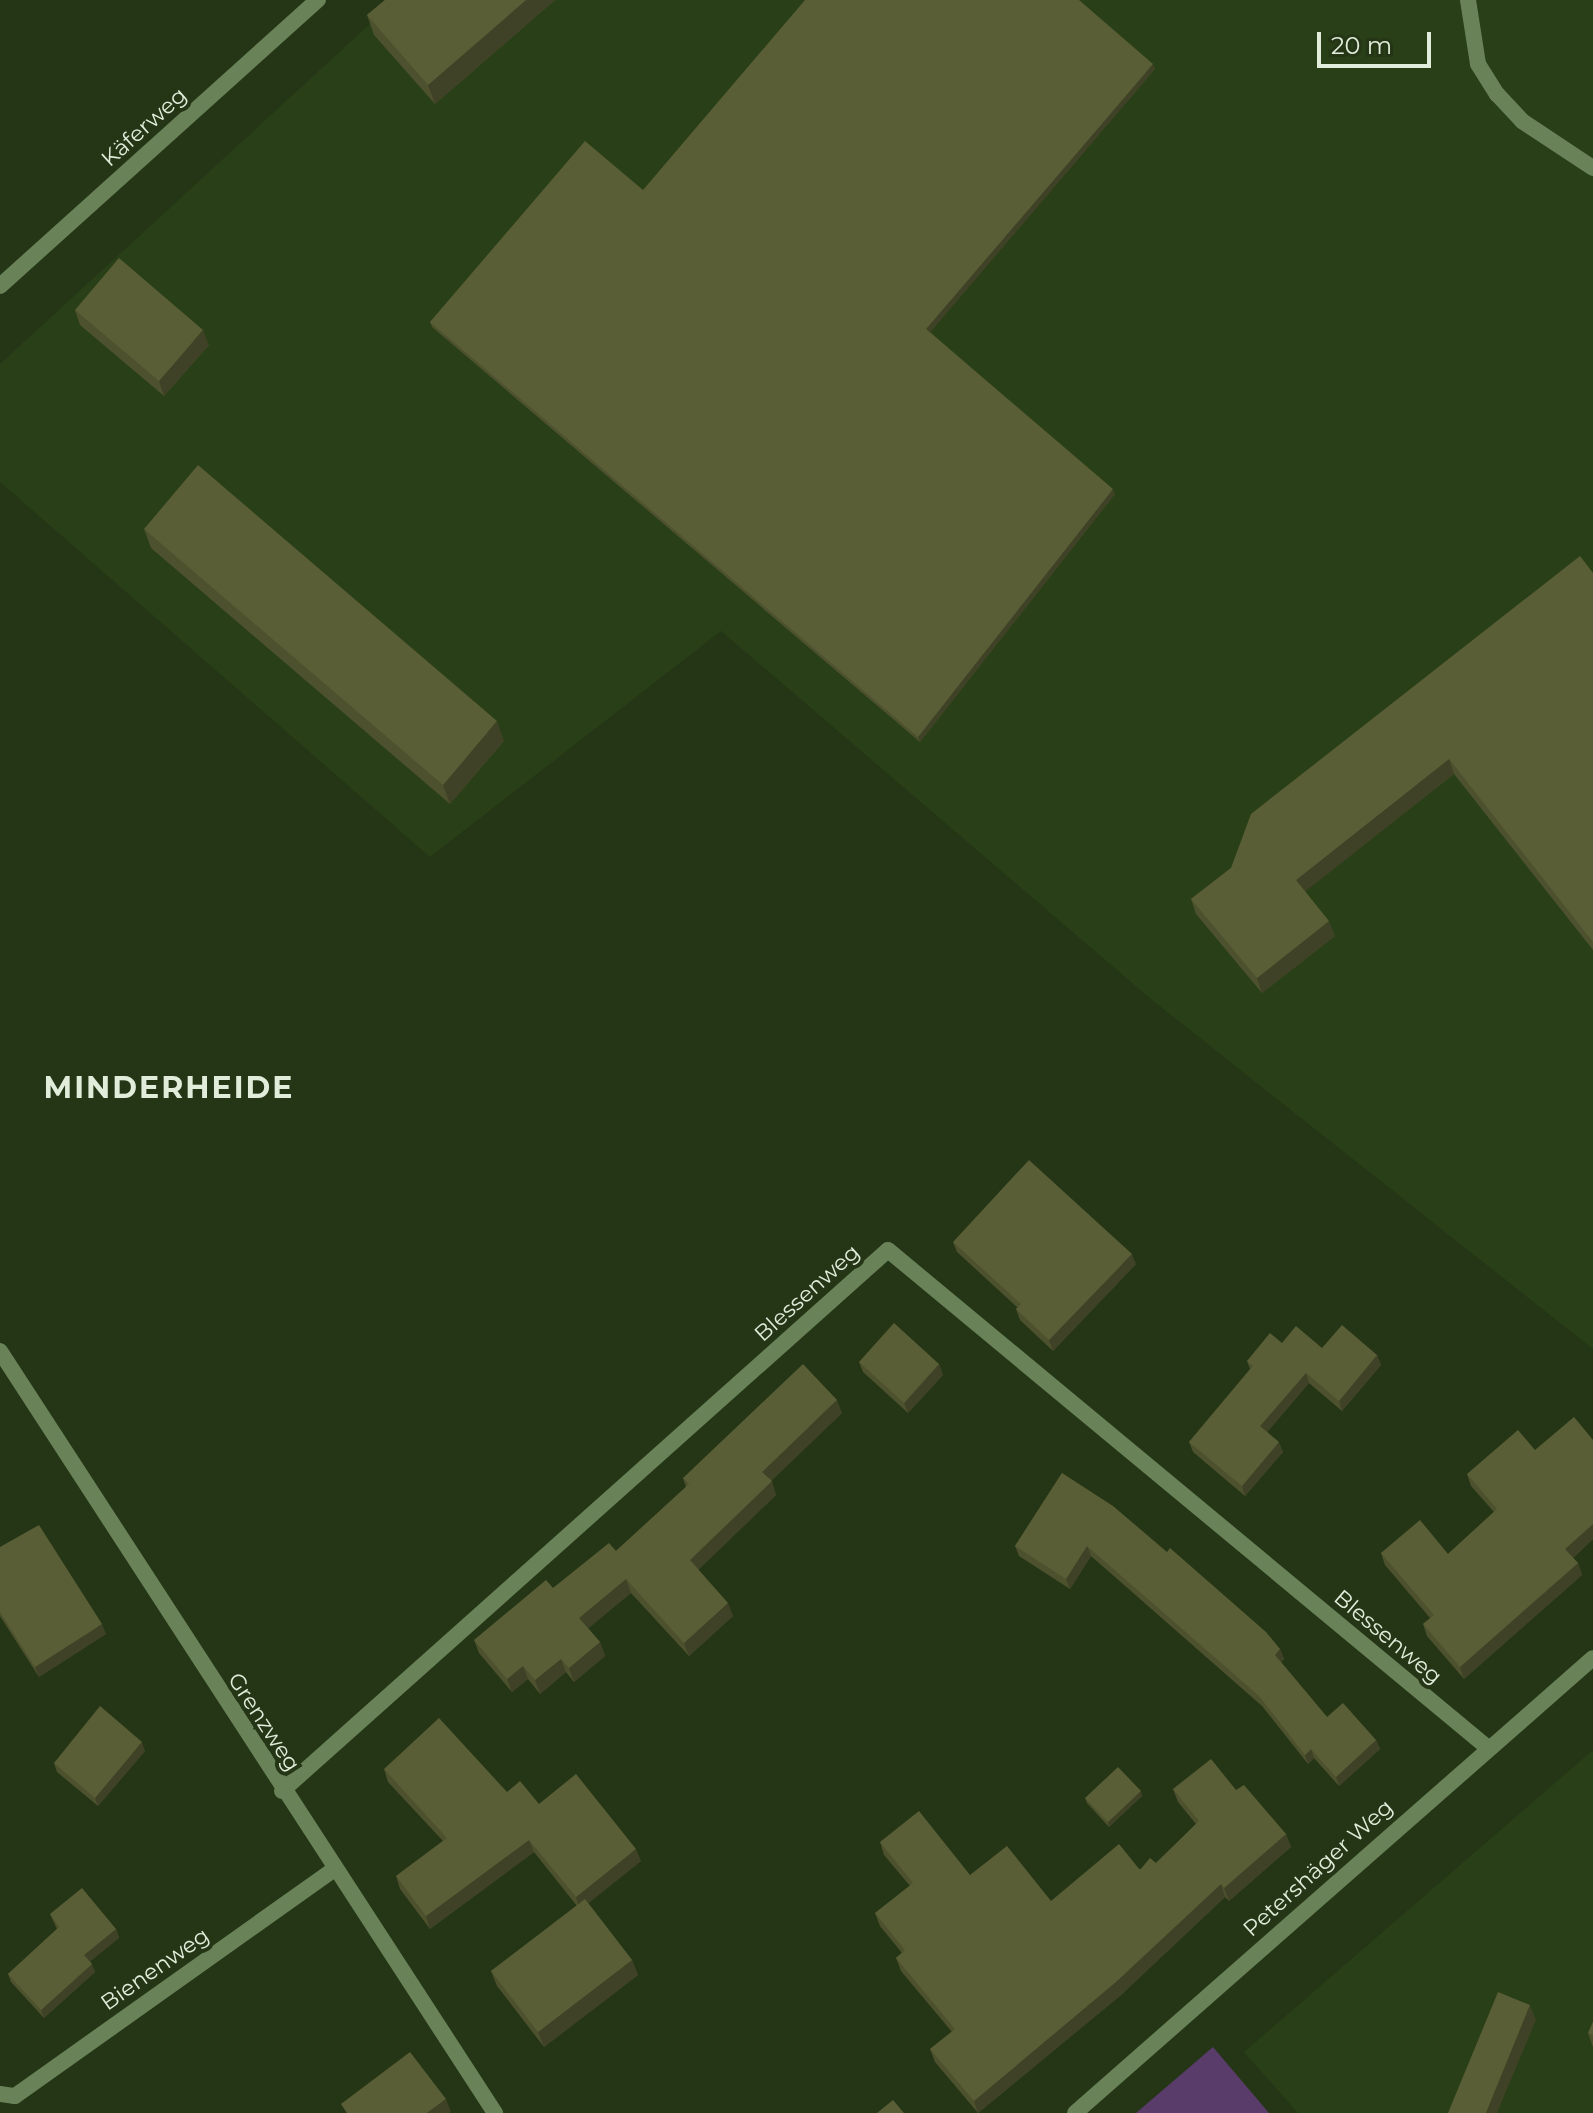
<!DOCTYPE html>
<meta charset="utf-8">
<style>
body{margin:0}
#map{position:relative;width:1593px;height:2113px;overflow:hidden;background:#243616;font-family:Montserrat,sans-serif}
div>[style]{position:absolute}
.built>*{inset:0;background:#293f17}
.green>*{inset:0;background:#593c69}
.minor>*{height:16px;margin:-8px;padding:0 8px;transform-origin:8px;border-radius:8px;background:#698258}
.tertiary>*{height:16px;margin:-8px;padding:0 8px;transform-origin:8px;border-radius:8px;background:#698258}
.wall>*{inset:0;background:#4d512e}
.shaded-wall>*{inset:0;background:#3f4226}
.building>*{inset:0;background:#5a5e36}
span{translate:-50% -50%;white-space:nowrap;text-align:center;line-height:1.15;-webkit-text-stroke:8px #243616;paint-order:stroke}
.street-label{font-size:22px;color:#e1edda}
.district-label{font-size:30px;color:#e1edda;font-weight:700;letter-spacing:2px}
.scale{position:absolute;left:1317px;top:32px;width:114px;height:36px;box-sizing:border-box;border:4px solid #e1edda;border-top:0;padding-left:10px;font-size:24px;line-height:28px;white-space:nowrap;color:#e1edda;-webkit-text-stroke:6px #243616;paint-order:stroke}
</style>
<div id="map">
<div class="built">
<i style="clip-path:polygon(396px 0,1593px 0,1593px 1349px,1152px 1000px,721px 631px,430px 857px,0 482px,0 364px)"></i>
<i style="clip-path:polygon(1593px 1750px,1593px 2113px,1298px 2113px,1244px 2052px)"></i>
</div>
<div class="green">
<i style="clip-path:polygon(1213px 2047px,1269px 2113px,1136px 2113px)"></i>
</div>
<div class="minor">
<i style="left:1468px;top:0;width:65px;rotate:81.1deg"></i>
<i style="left:1478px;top:64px;width:36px;rotate:58deg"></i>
<i style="left:1497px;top:94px;width:37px;rotate:47deg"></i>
<i style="left:1522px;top:121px;width:85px;rotate:33.5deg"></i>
<i style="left:0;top:286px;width:428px;rotate:-42deg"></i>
<i style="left:0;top:1351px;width:909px;rotate:56.99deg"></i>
<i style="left:282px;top:1791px;width:812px;rotate:-41.76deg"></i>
<i style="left:888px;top:1250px;width:780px;rotate:39.69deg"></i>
<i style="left:0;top:2094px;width:15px;rotate:8deg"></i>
<i style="left:15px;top:2096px;width:392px;rotate:-35.4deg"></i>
</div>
<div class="tertiary">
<i style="left:1075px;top:2113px;width:689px;rotate:-41.3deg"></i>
</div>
<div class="wall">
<i style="clip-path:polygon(385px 0,555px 0,435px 104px,374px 35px,367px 15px)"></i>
<i style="clip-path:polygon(1155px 69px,930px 332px,1115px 494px,920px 742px,432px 327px,430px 322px)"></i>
<i style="clip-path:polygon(75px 310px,209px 345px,164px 396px,80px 325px)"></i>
<i style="clip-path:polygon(144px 529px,504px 741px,450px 804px,151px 548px)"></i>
<i style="clip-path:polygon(1593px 573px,1593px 950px,1454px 774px,1305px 891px,1335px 936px,1262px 993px,1196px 914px,1191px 899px,1231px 868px)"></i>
<i style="clip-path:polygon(953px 1242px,1136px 1264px,1053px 1351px,1020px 1320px,1016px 1309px,1018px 1308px,957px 1252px)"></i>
<i style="clip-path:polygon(1282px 1343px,1377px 1355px,1381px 1365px,1342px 1411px,1309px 1383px,1267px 1432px,1283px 1452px,1245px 1496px,1193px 1452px,1189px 1442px,1250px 1369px,1247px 1361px)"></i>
<i style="clip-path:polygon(859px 1362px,939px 1364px,943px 1375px,908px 1413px,863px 1372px)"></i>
<i style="clip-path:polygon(842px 1413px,771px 1481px,776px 1495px,698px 1570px,733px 1616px,689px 1656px,631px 1593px,588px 1628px,600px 1642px,605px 1656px,574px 1682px,566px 1672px,540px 1694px,528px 1679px,512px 1692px,479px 1653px,474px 1640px,553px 1588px,616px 1551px,686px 1487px,683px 1478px)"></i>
<i style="clip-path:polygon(1593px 1440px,1593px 1539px,1573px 1558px,1578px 1563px,1582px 1575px,1464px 1679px,1427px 1636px,1423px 1624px,1430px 1618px,1385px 1565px,1381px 1553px,1448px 1554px,1494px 1512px,1471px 1486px,1467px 1474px,1535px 1450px)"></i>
<i style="clip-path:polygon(1062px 1473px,1280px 1649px,1284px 1659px,1281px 1662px,1327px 1717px,1376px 1740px,1380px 1749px,1339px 1786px,1314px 1758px,1308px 1764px,1262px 1706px,1091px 1556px,1070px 1589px,1019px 1556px,1015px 1546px)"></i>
<i style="clip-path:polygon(0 1547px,106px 1634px,39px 1677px,0 1616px)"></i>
<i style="clip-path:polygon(145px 1751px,98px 1806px,57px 1772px,54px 1763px)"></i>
<i style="clip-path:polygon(384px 1769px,507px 1792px,539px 1804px,641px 1861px,588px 1903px,632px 1960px,638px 1975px,544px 2047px,497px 1986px,491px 1971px,577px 1906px,534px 1852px,430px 1929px,400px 1889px,396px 1876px,443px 1841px,388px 1782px)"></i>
<i style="clip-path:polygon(1173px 1789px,1236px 1790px,1286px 1834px,1291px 1847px,1229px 1901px,1225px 1897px,1121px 1995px,978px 2113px,935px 2062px,930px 2049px,952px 2032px,901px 1971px,896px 1958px,902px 1953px,880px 1926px,875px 1913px,910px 1886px,884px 1855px,880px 1842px,970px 1875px,1051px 1901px,1156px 1863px,1196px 1824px,1178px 1802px)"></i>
<i style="clip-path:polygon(1142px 1796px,1109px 1827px,1087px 1803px,1085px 1798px)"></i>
<i style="clip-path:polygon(50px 1914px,116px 1929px,119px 1938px,90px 1961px,95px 1972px,44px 2018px,11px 1982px,8px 1974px,57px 1929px)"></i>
<i style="clip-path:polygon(1593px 2022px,1593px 2047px,1588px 2033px)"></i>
</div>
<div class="shaded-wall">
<i style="clip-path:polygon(526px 0,555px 0,435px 104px,428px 85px)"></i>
<i style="clip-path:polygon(1153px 64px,1155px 69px,928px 335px,926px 329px)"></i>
<i style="clip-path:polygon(203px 330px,209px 345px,164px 396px,159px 381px)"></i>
<i style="clip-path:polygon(1113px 489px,1115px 494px,920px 742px,918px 737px)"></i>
<i style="clip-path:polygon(497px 721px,504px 741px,450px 804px,443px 785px)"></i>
<i style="clip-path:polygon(1449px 759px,1454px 774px,1301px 895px,1296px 880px)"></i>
<i style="clip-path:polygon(1329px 921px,1335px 936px,1262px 993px,1257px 978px)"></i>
<i style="clip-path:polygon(1132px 1254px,1136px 1264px,1053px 1351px,1049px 1340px)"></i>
<i style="clip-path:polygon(1377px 1355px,1381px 1365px,1342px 1411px,1339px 1401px)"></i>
<i style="clip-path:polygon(939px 1364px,943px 1375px,908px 1413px,904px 1403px)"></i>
<i style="clip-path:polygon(1306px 1373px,1309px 1383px,1264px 1436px,1260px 1426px)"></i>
<i style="clip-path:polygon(837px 1400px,842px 1413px,767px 1485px,762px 1472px)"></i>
<i style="clip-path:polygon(1279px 1442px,1283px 1452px,1245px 1496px,1242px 1486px)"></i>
<i style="clip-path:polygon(772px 1481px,776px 1495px,694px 1574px,690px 1560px)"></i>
<i style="clip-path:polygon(1593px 1524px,1593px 1539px,1569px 1561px,1565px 1549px)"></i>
<i style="clip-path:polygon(1087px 1546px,1091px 1556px,1070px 1589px,1066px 1579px)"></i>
<i style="clip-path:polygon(1578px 1563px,1582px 1575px,1464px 1679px,1460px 1667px)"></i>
<i style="clip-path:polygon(626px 1579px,631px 1593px,584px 1632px,579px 1618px)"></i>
<i style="clip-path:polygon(728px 1603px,733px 1616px,689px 1656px,684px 1643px)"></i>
<i style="clip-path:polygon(102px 1624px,106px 1634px,39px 1677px,35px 1667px)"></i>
<i style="clip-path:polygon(600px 1642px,605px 1656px,574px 1682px,569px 1668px)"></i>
<i style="clip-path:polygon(1280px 1649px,1284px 1659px,1279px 1665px,1275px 1655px)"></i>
<i style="clip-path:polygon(561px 1659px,566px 1672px,540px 1694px,535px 1680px)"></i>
<i style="clip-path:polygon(523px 1666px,528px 1679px,512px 1692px,507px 1679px)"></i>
<i style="clip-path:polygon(1376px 1740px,1380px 1749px,1339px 1786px,1336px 1777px)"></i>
<i style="clip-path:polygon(142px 1742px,145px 1751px,98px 1806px,95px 1798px)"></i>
<i style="clip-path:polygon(1311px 1749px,1314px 1758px,1308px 1764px,1305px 1755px)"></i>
<i style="clip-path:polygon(1141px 1791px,1142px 1796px,1109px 1827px,1108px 1822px)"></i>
<i style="clip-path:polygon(1286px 1834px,1291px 1847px,1229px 1901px,1224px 1888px)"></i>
<i style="clip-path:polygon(529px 1840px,534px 1852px,430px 1929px,426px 1916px)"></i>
<i style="clip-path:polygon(636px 1849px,641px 1861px,580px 1910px,576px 1897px)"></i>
<i style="clip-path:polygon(1221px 1884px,1225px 1897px,1121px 1995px,978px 2113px,974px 2101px)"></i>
<i style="clip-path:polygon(116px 1929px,119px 1938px,87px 1964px,84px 1955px)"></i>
<i style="clip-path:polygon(632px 1960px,638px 1975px,544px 2047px,538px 2032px)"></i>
<i style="clip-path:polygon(92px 1964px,95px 1972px,44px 2018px,41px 2010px)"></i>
<i style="clip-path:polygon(1530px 2005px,1536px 2020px,1497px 2113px,1486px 2113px)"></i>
<i style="clip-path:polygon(446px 2099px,451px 2112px,449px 2113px,427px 2113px)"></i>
</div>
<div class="building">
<i style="clip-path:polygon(385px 0,526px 0,428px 85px,367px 15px)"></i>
<i style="clip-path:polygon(805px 0,1079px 0,1153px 64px,926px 329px,1113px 489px,918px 737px,430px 322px,585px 141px,643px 190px)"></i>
<i style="clip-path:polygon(119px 258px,203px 330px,159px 381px,75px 310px)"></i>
<i style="clip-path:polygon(198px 465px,497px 721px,443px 785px,144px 529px)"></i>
<i style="clip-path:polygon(1580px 556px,1593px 573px,1593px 942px,1449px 759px,1296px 880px,1329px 921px,1257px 978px,1191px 899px,1231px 868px,1251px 814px)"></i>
<i style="clip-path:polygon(1029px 1160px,1132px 1254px,1049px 1340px,1016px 1309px,1021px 1304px,953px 1242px)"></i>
<i style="clip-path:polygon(894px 1323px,939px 1364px,904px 1403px,859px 1362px)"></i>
<i style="clip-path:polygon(1342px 1325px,1377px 1355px,1339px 1401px,1306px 1373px,1260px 1426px,1279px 1442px,1242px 1486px,1189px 1442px,1253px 1366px,1247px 1361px,1270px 1333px,1282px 1343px,1296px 1326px,1322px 1348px)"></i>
<i style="clip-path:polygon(803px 1364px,837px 1400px,762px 1472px,772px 1481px,690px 1560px,728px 1603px,684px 1643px,626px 1579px,579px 1618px,600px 1642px,569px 1668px,561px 1659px,535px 1680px,523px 1666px,507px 1679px,474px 1640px,546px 1580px,553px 1588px,609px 1543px,616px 1551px,689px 1484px,683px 1478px)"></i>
<i style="clip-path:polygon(1574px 1417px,1593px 1440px,1593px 1524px,1565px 1549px,1578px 1563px,1460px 1667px,1423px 1624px,1434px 1615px,1381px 1553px,1420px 1520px,1448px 1554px,1497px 1509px,1467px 1474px,1518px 1430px,1535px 1450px)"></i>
<i style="clip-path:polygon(1062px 1473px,1113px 1506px,1167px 1552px,1170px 1548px,1266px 1632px,1280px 1649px,1275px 1655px,1327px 1717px,1343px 1703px,1376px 1740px,1336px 1777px,1311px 1749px,1305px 1755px,1259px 1696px,1087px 1546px,1066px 1579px,1015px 1546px)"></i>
<i style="clip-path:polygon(39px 1525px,102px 1624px,35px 1667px,0 1612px,0 1547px)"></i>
<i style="clip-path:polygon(100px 1706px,142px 1742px,95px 1798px,54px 1763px)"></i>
<i style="clip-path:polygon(439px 1718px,507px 1792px,520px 1781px,539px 1804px,576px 1774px,636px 1849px,576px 1897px,529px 1840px,426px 1916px,396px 1876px,447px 1838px,384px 1769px)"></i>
<i style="clip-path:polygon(1211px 1759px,1236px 1790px,1244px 1785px,1286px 1834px,1224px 1888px,1221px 1884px,1116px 1982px,974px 2101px,930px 2049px,955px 2029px,896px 1958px,905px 1950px,875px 1913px,913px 1883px,880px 1842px,919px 1811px,970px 1875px,1007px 1846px,1051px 1901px,1119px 1844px,1140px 1870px,1150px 1858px,1156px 1863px,1199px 1821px,1173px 1789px)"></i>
<i style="clip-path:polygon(1118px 1767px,1141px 1791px,1108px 1822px,1085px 1798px)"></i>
<i style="clip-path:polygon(82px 1888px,116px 1929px,84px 1955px,92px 1964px,41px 2010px,8px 1974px,59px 1927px,50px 1914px)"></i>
<i style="clip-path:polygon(585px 1899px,632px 1960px,538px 2032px,491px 1971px)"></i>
<i style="clip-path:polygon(1498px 1992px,1530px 2005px,1486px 2113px,1448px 2113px)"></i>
<i style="clip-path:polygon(1593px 2022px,1593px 2035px,1588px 2033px)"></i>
<i style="clip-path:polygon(410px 2052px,446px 2099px,427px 2113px,347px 2113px,341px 2104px)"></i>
<i style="clip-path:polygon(893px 2100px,904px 2113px,877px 2113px)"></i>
</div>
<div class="street-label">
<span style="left:144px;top:127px;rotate:-42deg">Käferweg</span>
<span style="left:807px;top:1293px;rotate:-42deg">Blessenweg</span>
<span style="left:1388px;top:1637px;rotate:40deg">Blessenweg</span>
<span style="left:264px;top:1722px;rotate:57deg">Grenzweg</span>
<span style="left:1318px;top:1868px;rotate:-42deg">Petershäger Weg</span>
<span style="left:155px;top:1969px;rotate:-35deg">Bienenweg</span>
</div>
<div class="district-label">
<span style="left:169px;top:1088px">MINDERHEIDE</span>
</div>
<div class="scale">20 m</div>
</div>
